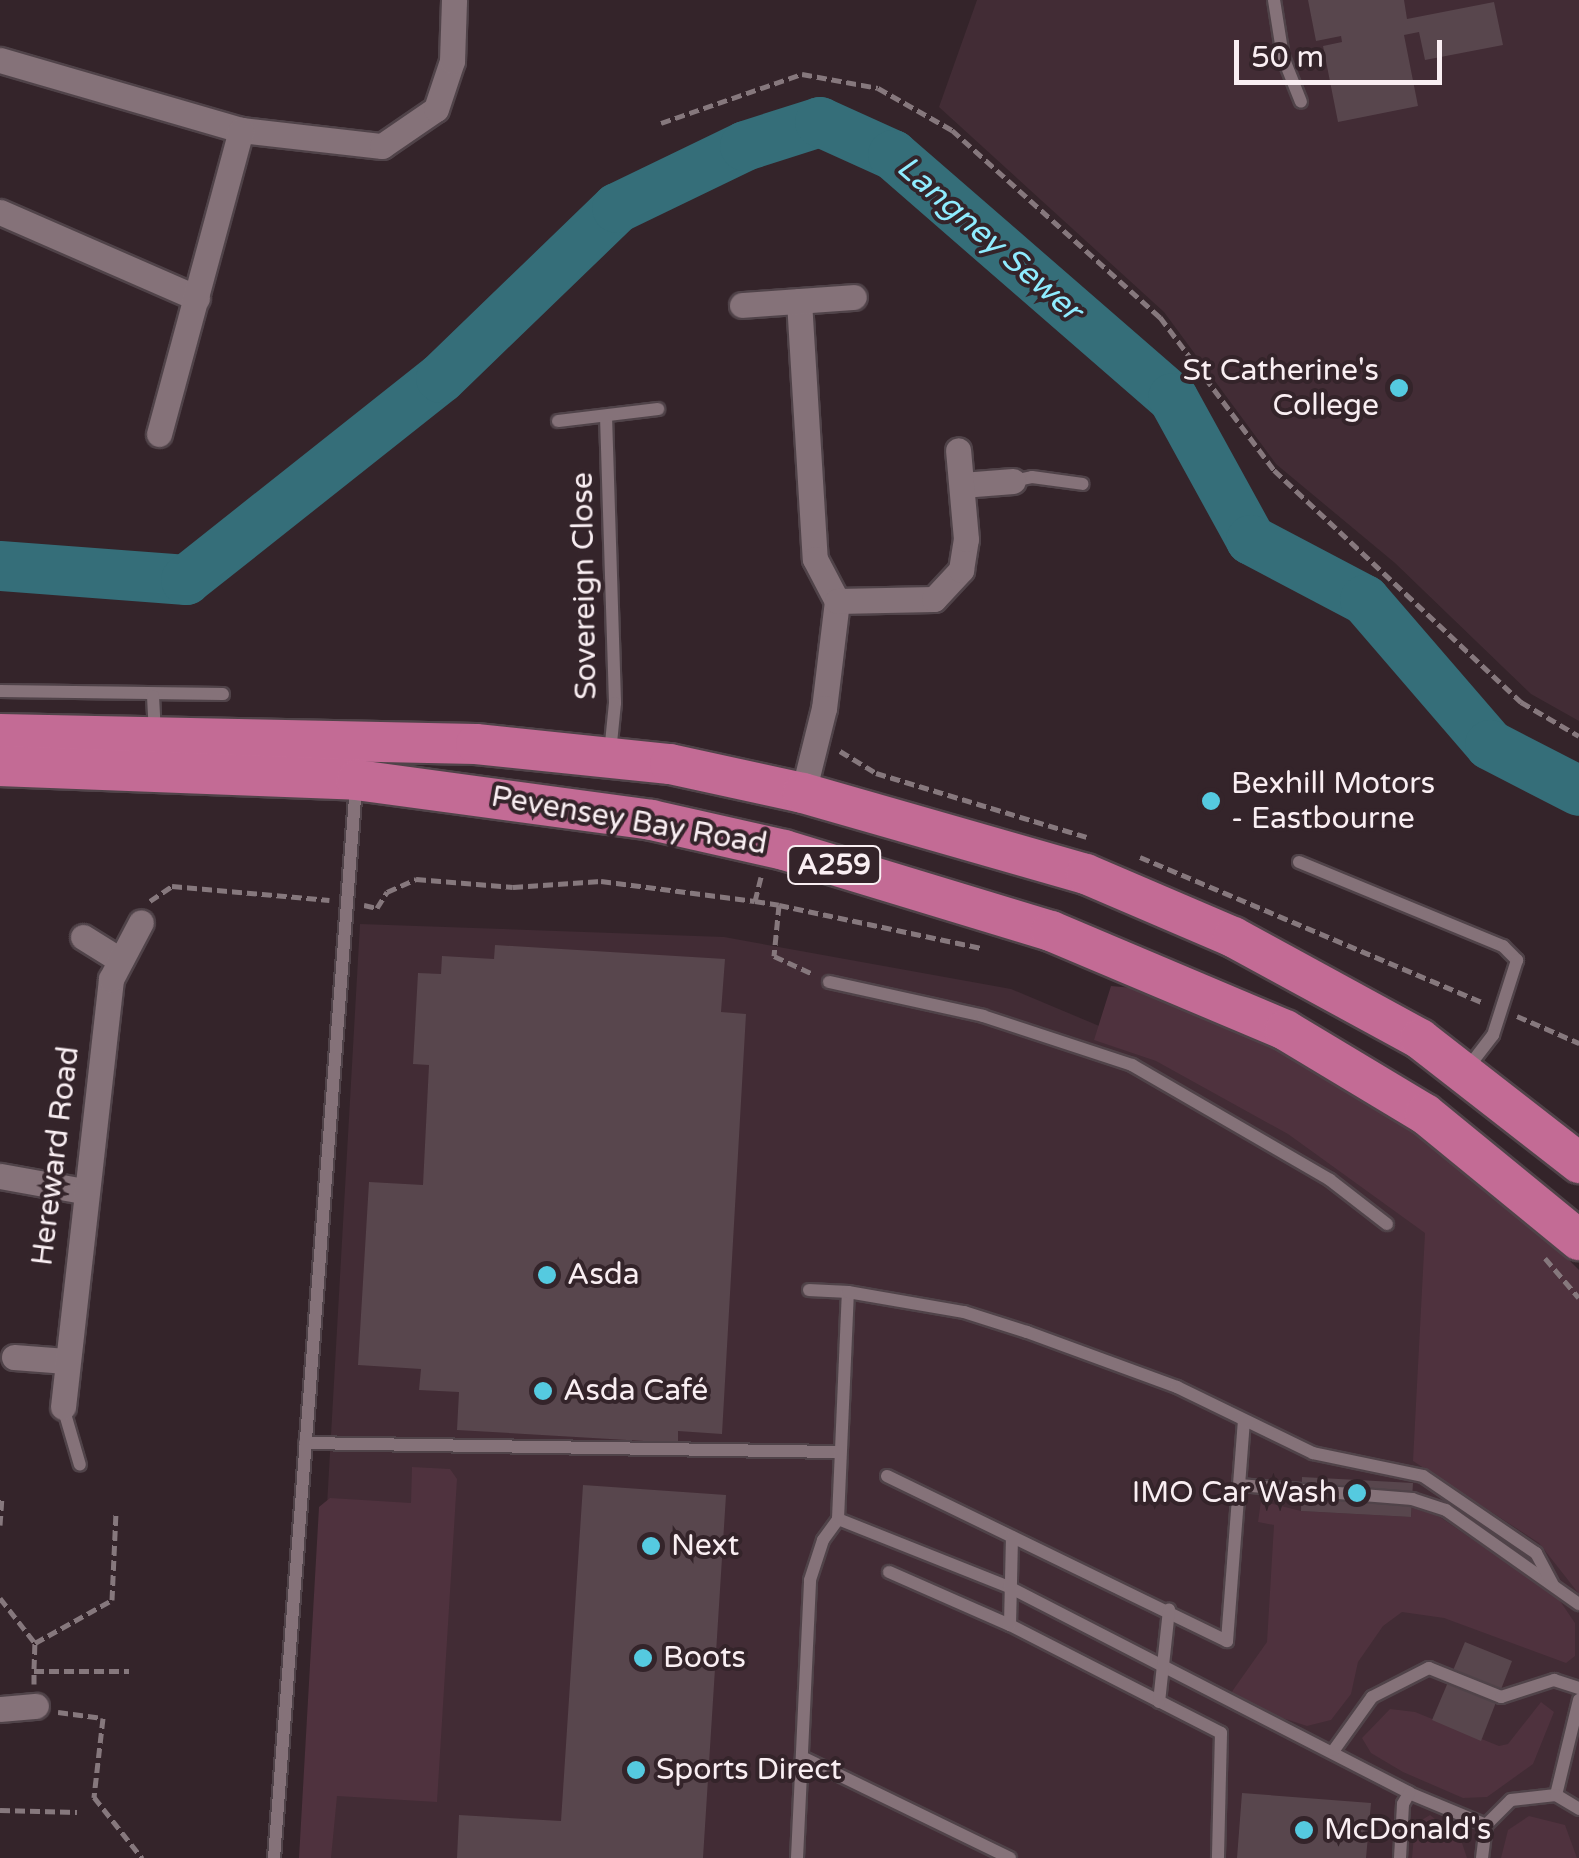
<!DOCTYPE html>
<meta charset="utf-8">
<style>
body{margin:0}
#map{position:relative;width:1579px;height:1858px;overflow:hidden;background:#34242a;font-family:"Varela Round",sans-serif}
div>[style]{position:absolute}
.built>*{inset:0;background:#422c35}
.green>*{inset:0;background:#4f323e}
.river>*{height:50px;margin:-25px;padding:0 25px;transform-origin:25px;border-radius:25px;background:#356e79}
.building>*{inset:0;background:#58464d}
.path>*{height:5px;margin-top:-2.5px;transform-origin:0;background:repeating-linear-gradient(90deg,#86787d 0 10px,transparent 0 15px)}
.roads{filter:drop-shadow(2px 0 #504349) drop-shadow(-2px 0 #504349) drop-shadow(0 2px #504349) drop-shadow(0 -2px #504349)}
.lane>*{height:12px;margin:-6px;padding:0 6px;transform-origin:6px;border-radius:6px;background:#857279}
.street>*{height:25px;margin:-12.5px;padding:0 12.5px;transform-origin:12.5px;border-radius:12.5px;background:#857279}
.primary>*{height:40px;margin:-20px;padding:0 20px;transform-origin:20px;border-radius:20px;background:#c36b95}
.dots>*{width:28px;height:28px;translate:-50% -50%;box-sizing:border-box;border:5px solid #34242a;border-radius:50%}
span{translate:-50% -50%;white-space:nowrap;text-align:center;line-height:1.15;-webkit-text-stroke:8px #34242a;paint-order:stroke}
.shield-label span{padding:2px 8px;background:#34242a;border:2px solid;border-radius:8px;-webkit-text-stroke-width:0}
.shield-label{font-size:28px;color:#f9eef2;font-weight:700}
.poi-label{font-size:30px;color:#f9eef2}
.right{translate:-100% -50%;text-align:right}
.left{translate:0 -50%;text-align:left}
.street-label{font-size:30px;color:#f9eef2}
.water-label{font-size:32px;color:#8fecff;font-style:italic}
.scale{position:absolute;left:1234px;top:40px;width:208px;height:45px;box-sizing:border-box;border:5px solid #f9eef2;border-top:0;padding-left:12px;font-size:30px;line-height:35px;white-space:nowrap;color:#f9eef2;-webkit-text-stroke:8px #34242a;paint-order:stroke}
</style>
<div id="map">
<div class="built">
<i style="clip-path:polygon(977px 0,1579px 0,1579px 721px,1531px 694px,1395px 563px,1276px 464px,1164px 312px,939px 107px)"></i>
<i style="clip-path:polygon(360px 924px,724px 937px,1011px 989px,1209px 1072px,1426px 1210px,1579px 1376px,1579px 1858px,307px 1858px)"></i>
</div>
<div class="green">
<i style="clip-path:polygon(1111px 986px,1156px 990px,1357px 1088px,1507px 1198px,1579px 1270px,1579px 1594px,1539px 1543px,1413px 1461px,1425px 1233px,1288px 1134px,1156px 1061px,1094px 1040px)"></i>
<i style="clip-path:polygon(412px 1467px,450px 1469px,457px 1479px,437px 1802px,337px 1796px,331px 1858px,299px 1858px,319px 1507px,330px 1498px,411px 1503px)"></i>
<i style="clip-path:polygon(1261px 1501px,1301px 1511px,1411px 1517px,1412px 1508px,1437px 1515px,1558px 1598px,1575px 1623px,1575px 1656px,1566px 1663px,1444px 1618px,1402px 1612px,1383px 1626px,1358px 1662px,1351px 1694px,1331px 1720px,1307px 1726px,1226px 1700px,1267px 1642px,1274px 1525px,1258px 1522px)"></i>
<i style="clip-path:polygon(1541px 1702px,1554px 1712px,1533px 1764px,1487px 1797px,1463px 1798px,1403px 1772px,1371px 1753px,1362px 1738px,1390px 1709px,1415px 1712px,1499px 1746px,1508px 1744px)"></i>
<i style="clip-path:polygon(1430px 1815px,1461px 1840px,1467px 1858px,1412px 1858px,1415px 1824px)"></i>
<i style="clip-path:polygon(1529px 1816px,1565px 1825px,1577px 1858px,1501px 1858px,1508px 1830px)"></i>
</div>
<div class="river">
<i style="left:0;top:566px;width:187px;rotate:4.3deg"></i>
<i style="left:186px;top:580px;width:325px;rotate:-38.4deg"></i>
<i style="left:441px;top:378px;width:245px;rotate:-44deg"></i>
<i style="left:617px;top:208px;width:142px;rotate:-25.8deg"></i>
<i style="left:745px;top:146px;width:79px;rotate:-17.7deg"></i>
<i style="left:820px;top:122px;width:80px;rotate:24.3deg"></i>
<i style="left:893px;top:155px;width:371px;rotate:41deg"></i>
<i style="left:1173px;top:398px;width:162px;rotate:61.2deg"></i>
<i style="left:1251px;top:540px;width:129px;rotate:27.8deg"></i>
<i style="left:1365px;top:600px;width:191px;rotate:49.2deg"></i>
<i style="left:1490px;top:745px;width:100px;rotate:27.3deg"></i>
</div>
<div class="building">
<i style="clip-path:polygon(1308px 0,1404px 0,1407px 19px,1494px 2px,1503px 45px,1425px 60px,1419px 32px,1404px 35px,1418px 106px,1338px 122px,1323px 46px,1342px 42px,1341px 36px,1316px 41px)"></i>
<i style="clip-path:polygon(495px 945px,725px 959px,721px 1012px,746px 1014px,722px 1434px,678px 1431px,678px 1443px,457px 1430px,459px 1392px,419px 1390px,421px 1369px,358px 1365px,369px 1182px,423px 1185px,429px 1065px,413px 1064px,418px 973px,441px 974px,442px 956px,494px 959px)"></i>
<i style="clip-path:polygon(1302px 1477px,1413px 1483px,1411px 1517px,1301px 1511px)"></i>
<i style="clip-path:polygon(583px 1485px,726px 1495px,703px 1858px,457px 1858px,459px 1815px,561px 1821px)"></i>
<i style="clip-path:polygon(1465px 1642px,1512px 1661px,1481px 1741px,1432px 1720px)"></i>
<i style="clip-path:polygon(1242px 1793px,1371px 1803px,1366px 1858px,1237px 1858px)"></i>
</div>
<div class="path">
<i style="left:661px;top:123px;width:149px;rotate:-19.2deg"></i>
<i style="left:802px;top:74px;width:77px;rotate:10.4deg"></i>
<i style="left:878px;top:88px;width:85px;rotate:29.6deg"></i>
<i style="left:952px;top:130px;width:280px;rotate:42deg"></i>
<i style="left:1160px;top:317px;width:191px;rotate:53.3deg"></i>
<i style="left:1274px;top:470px;width:339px;rotate:43.2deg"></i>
<i style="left:1521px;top:702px;width:67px;rotate:30.4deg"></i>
<i style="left:840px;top:751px;width:42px;rotate:31.4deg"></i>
<i style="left:876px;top:773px;width:220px;rotate:16.9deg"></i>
<i style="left:1140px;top:857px;width:374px;rotate:23deg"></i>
<i style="left:761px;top:877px;width:25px;rotate:104deg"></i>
<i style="left:755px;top:901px;width:24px;rotate:9deg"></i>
<i style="left:779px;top:905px;width:51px;rotate:95.6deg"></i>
<i style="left:774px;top:956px;width:43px;rotate:24.8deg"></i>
<i style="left:150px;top:901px;width:27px;rotate:-34deg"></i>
<i style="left:172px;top:886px;width:158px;rotate:5.1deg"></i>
<i style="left:364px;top:905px;width:13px;rotate:13deg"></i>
<i style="left:377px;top:908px;width:19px;rotate:-58deg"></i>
<i style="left:387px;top:892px;width:32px;rotate:-24deg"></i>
<i style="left:416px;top:879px;width:97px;rotate:4.7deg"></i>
<i style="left:513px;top:887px;width:88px;rotate:-3.9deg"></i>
<i style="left:601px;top:881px;width:155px;rotate:7.4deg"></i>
<i style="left:779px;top:905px;width:208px;rotate:12deg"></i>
<i style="left:1517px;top:1016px;width:68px;rotate:23.5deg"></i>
<i style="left:1545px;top:1258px;width:52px;rotate:49.6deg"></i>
<i style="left:0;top:1525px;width:26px;rotate:-86deg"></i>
<i style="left:0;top:1598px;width:57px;rotate:52.1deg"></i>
<i style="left:34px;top:1669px;width:26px;rotate:-88deg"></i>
<i style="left:35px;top:1643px;width:88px;rotate:-29.2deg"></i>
<i style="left:112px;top:1600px;width:87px;rotate:-87.4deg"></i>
<i style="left:34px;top:1684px;width:13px;rotate:-90deg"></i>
<i style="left:34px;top:1671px;width:95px"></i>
<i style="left:58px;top:1712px;width:45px;rotate:7.6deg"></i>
<i style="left:103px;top:1718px;width:80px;rotate:96.5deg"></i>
<i style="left:94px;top:1797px;width:78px;rotate:51.8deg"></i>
<i style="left:0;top:1810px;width:77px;rotate:1.5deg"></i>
</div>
<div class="roads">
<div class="lane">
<i style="left:1274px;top:0;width:58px;rotate:81deg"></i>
<i style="left:1283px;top:57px;width:48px;rotate:68.2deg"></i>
<i style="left:606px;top:416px;width:287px;rotate:88.2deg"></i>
<i style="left:615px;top:703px;width:50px;rotate:95.7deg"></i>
<i style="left:558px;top:421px;width:101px;rotate:-6.8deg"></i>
<i style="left:1013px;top:481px;width:19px;rotate:-12deg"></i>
<i style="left:1032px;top:477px;width:51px;rotate:7.8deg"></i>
<i style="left:0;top:691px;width:223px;rotate:0.8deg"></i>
<i style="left:153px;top:696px;width:38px;rotate:87deg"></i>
<i style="left:1299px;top:862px;width:221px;rotate:22.4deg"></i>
<i style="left:1503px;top:946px;width:20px;rotate:45deg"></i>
<i style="left:1517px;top:960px;width:79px;rotate:107.7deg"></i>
<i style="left:1493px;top:1035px;width:44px;rotate:127.6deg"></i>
<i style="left:829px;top:982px;width:158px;rotate:12.4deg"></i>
<i style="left:983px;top:1016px;width:157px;rotate:18.2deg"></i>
<i style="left:1132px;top:1065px;width:229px;rotate:30.1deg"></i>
<i style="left:1330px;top:1180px;width:72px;rotate:37.7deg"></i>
<i style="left:809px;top:1290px;width:39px;rotate:3deg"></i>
<i style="left:63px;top:1407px;width:60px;rotate:73.7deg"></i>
<i style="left:305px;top:1443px;width:533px;rotate:0.97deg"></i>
<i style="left:887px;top:1476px;width:378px;rotate:25.9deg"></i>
<i style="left:1227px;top:1641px;width:221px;rotate:-85.6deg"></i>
<i style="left:1239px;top:1485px;width:174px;rotate:4.6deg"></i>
<i style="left:1412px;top:1499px;width:36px;rotate:18deg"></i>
<i style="left:1446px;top:1510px;width:163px;rotate:35.3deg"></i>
<i style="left:838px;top:1519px;width:184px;rotate:21.7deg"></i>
<i style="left:1009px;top:1587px;width:450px;rotate:27.2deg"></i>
<i style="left:1409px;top:1793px;width:83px;rotate:22.6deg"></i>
<i style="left:889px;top:1572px;width:132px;rotate:23.7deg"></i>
<i style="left:1010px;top:1625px;width:237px;rotate:27.1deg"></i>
<i style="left:1221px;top:1733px;width:125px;rotate:91.4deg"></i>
<i style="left:1010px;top:1625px;width:88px;rotate:-88.7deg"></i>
<i style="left:1159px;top:1702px;width:93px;rotate:-83.8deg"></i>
<i style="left:1334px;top:1750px;width:65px;rotate:-54.4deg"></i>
<i style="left:1372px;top:1697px;width:64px;rotate:-27deg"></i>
<i style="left:1429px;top:1668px;width:78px;rotate:21.9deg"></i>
<i style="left:1501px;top:1697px;width:56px;rotate:-17.8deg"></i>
<i style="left:1554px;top:1680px;width:26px;rotate:18deg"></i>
<i style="left:804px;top:1758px;width:229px;rotate:25.9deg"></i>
<i style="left:1556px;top:1795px;width:98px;rotate:-76.4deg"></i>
<i style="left:274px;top:1858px;width:1077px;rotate:-85.63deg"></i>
<i style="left:797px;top:1858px;width:278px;rotate:-87.3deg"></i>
<i style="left:810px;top:1580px;width:42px;rotate:-72deg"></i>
<i style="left:823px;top:1540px;width:26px;rotate:-54deg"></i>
<i style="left:838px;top:1519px;width:227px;rotate:-87.5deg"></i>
<i style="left:848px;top:1292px;width:118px;rotate:9.8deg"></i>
<i style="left:964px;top:1312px;width:66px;rotate:17.6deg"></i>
<i style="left:1027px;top:1332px;width:160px;rotate:20.1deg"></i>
<i style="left:1177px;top:1387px;width:151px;rotate:25.9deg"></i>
<i style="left:1313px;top:1453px;width:112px;rotate:11.8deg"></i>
<i style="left:1423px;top:1476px;width:137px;rotate:34.3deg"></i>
<i style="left:1536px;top:1553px;width:36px;rotate:62deg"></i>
<i style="left:1400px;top:1858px;width:54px;rotate:-86.8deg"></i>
<i style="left:1403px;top:1804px;width:13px;rotate:-61deg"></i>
<i style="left:1482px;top:1858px;width:33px;rotate:-83deg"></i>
<i style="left:1486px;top:1825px;width:35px;rotate:-45deg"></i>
<i style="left:1511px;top:1800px;width:45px;rotate:-6.3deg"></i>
<i style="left:1556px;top:1795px;width:27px;rotate:31deg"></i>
</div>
<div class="street">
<i style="left:0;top:60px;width:251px;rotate:16.2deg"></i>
<i style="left:241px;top:130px;width:142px;rotate:6.5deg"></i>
<i style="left:382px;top:146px;width:65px;rotate:-34.4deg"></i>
<i style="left:436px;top:109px;width:51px;rotate:-71.6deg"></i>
<i style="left:452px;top:61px;width:61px;rotate:-88.1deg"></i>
<i style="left:0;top:212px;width:215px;rotate:23.6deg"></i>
<i style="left:799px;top:301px;width:258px;rotate:86.5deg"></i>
<i style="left:815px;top:559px;width:47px;rotate:62.4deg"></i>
<i style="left:837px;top:601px;width:108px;rotate:96.9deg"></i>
<i style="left:824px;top:708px;width:88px;rotate:103.9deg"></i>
<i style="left:742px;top:305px;width:112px;rotate:-4.1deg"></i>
<i style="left:159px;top:434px;width:315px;rotate:-74.9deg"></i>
<i style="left:962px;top:485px;width:51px;rotate:-4.5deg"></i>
<i style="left:837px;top:601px;width:97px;rotate:-1.2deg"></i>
<i style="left:934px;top:599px;width:40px;rotate:-47deg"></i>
<i style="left:961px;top:570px;width:31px;rotate:-81deg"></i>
<i style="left:966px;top:539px;width:89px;rotate:-95.1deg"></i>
<i style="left:83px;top:937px;width:44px;rotate:31.9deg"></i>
<i style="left:0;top:1176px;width:84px;rotate:10.2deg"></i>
<i style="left:14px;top:1357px;width:52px;rotate:4.4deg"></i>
<i style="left:63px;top:1407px;width:431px;rotate:-83.6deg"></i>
<i style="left:111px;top:979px;width:64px;rotate:-62.2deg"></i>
<i style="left:0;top:1709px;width:36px;rotate:-5deg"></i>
</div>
<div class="primary">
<i style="left:0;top:734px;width:476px;rotate:1.2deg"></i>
<i style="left:476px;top:744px;width:195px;rotate:5.9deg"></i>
<i style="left:670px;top:764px;width:136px;rotate:12.3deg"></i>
<i style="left:803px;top:793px;width:294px;rotate:16deg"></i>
<i style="left:1086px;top:874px;width:160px;rotate:23.2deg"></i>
<i style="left:1233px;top:937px;width:213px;rotate:28.6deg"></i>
<i style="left:1420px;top:1039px;width:202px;rotate:37.9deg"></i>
<i style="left:0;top:766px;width:357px;rotate:2.2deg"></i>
<i style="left:357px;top:780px;width:297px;rotate:7.7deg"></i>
<i style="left:651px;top:820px;width:136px;rotate:12.7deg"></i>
<i style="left:784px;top:850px;width:279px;rotate:16.9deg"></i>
<i style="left:1051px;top:931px;width:254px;rotate:22.9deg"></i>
<i style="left:1285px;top:1030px;width:163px;rotate:31deg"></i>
<i style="left:1425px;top:1114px;width:199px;rotate:39.3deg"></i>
</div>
</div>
<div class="dots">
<i style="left:1399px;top:388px;background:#55cae0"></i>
<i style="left:1211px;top:801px;background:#55cae0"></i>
<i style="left:547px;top:1275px;background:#55cae0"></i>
<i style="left:543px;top:1391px;background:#55cae0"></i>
<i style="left:1357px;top:1493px;background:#55cae0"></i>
<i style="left:651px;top:1546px;background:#55cae0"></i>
<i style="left:643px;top:1658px;background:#55cae0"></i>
<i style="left:636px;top:1770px;background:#55cae0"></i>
<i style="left:1304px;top:1830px;background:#55cae0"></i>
</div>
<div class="shield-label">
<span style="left:834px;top:865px">A259</span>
</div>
<div class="poi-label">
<span class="right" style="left:1379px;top:388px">St Catherine's<br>College</span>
<span class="left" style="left:1231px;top:801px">Bexhill Motors<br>- Eastbourne</span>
<span class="left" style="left:567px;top:1275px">Asda</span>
<span class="left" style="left:563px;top:1391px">Asda Café</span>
<span class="right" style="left:1337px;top:1493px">IMO Car Wash</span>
<span class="left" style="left:671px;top:1546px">Next</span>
<span class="left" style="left:663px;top:1658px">Boots</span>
<span class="left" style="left:656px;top:1770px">Sports Direct</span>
<span class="left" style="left:1324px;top:1830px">McDonald's</span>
</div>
<div class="street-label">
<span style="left:585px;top:586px;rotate:-91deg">Sovereign Close</span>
<span style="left:629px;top:821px;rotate:10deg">Pevensey Bay Road</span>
<span style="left:56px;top:1156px;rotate:-83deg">Hereward Road</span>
</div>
<div class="water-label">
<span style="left:989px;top:239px;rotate:41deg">Langney Sewer</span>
</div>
<div class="scale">50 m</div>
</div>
